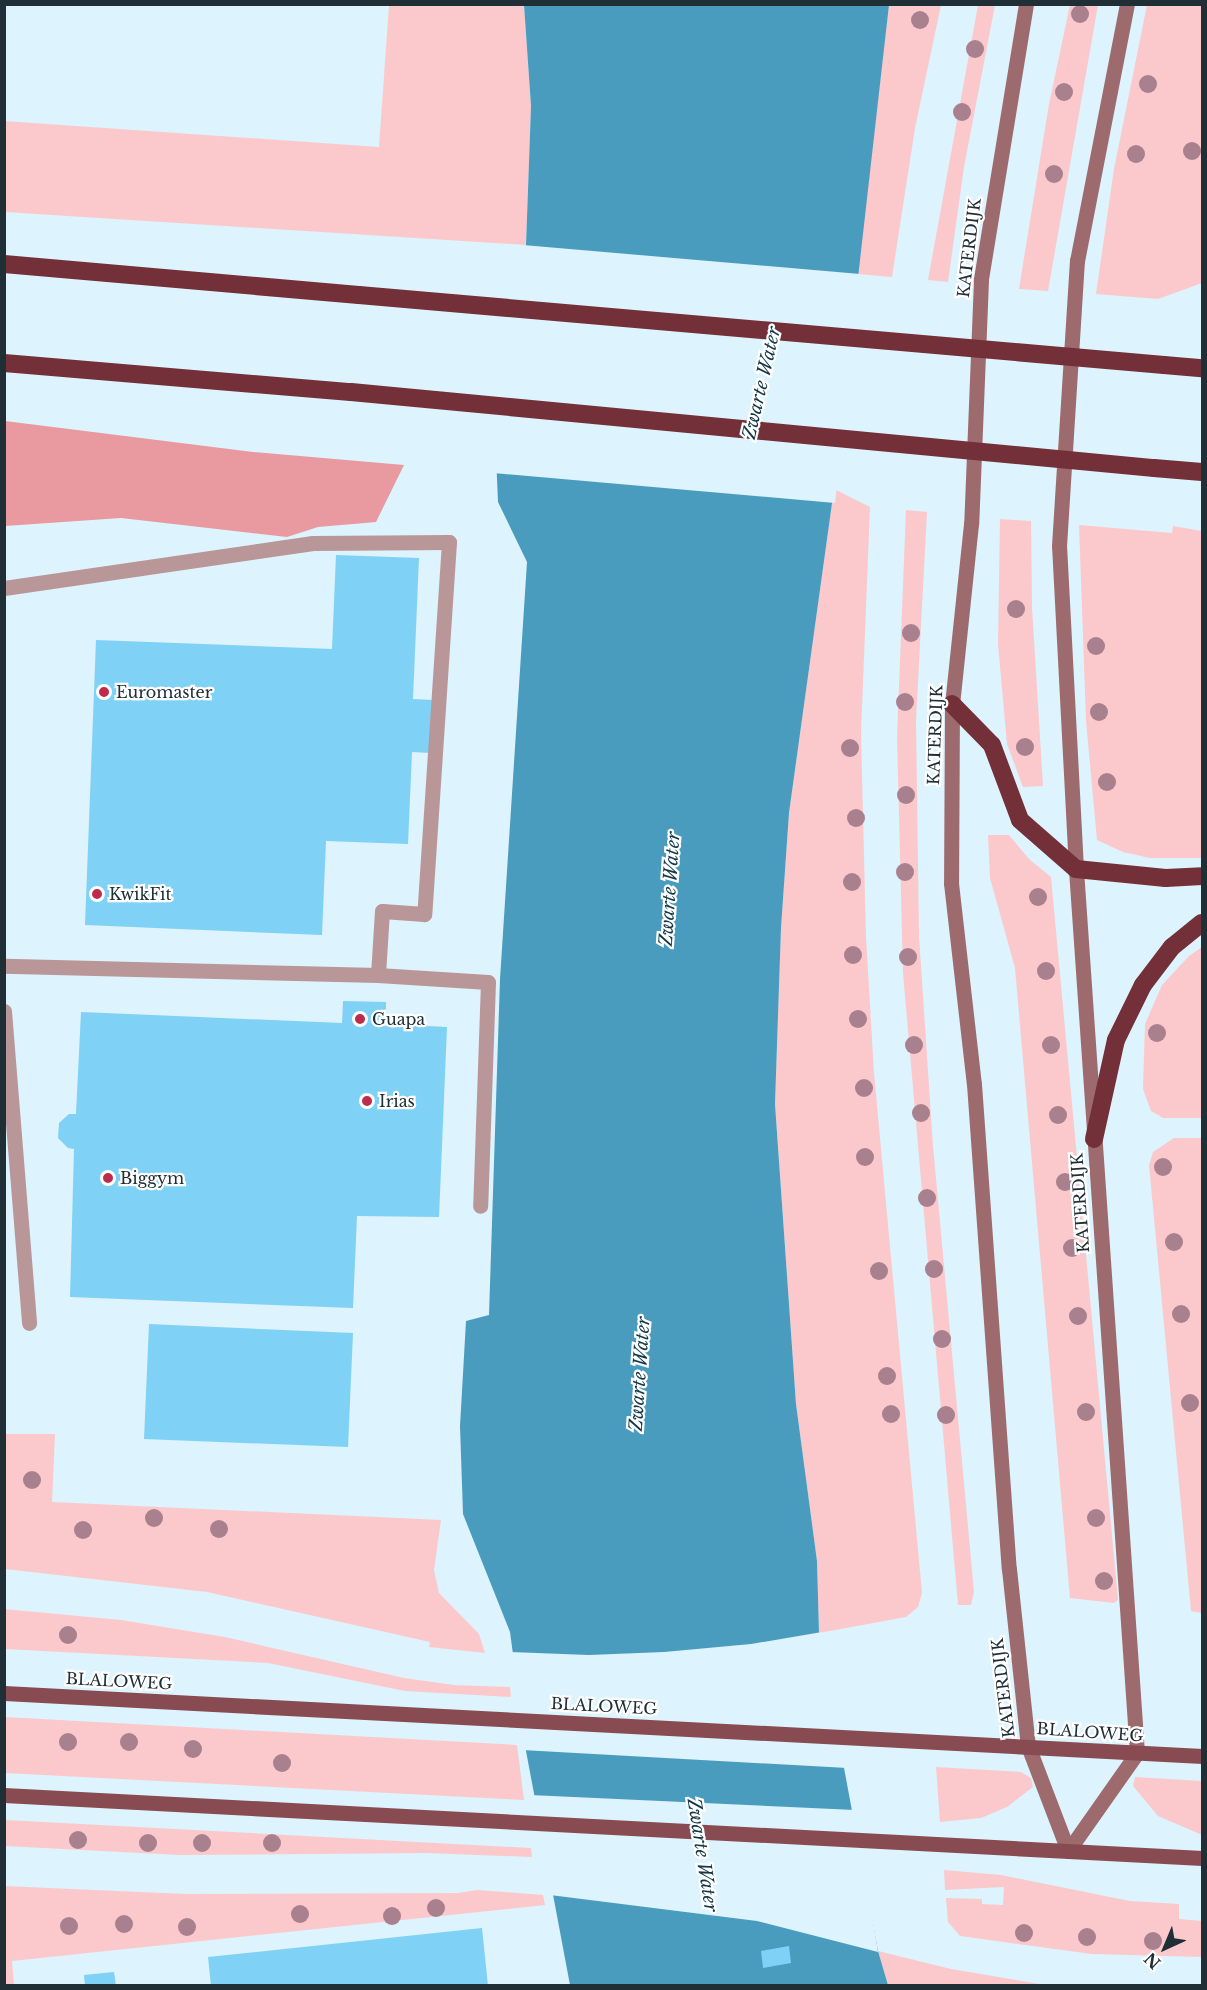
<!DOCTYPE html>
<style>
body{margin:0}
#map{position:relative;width:1207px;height:1990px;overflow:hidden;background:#ddf3fd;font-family:"Libre Baskerville",serif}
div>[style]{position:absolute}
.green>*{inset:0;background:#fbc9cc}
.forest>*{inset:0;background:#e99aa1}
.water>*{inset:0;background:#4a9cbf}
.pier>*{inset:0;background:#ddf3fd}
.building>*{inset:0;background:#7fd1f6}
.service>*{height:15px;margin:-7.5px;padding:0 7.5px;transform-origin:7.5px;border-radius:7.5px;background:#b99698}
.secondary>*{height:15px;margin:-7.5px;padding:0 7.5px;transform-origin:7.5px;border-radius:7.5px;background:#9d6b6e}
.primary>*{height:15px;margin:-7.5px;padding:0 7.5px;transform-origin:7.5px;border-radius:7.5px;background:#874b51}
.motorway>*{height:18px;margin:-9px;padding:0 9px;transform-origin:9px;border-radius:9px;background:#733039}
.motorway-bridge>*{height:18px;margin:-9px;padding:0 9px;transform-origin:9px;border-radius:9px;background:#733039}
.trees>*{width:18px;height:18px;margin:-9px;border-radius:50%;background:#a9808e}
.dots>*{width:16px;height:16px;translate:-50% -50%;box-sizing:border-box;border:3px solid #fff;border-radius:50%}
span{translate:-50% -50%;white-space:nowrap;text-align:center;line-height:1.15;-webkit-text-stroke:4.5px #fff;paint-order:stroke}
.street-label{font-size:16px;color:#202e35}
.poi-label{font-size:16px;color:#202e35}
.left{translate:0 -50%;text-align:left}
.water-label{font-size:18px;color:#123747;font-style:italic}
.frame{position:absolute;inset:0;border:6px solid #202e35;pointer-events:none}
.north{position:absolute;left:1135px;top:1918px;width:60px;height:60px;-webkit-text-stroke:4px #fff;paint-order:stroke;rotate:224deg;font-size:16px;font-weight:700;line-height:24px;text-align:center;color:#202e35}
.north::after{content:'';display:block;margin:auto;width:21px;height:27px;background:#202e35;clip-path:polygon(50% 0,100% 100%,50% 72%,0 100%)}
</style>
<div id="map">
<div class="green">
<i style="clip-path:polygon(389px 5px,524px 5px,531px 106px,526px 245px,5px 212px,4px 121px,379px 147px)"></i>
<i style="clip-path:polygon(889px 5px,941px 5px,915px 128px,892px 277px,857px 274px)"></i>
<i style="clip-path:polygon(978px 5px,995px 5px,964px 167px,948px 282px,928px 280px)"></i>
<i style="clip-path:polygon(1070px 5px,1098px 5px,1048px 291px,1019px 289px,1049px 104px)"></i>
<i style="clip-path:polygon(1147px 5px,1202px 5px,1202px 283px,1158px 299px,1096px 294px,1114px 169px)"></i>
<i style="clip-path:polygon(834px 489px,870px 507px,861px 733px,866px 937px,874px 1073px,922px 1593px,918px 1607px,906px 1617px,819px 1633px,817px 1561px,796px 1404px,775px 1104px,781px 928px,789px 813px)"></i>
<i style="clip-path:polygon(906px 510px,927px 512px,916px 720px,919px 936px,933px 1146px,974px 1592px,971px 1605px,958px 1605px,903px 973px,897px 736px)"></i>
<i style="clip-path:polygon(1000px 519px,1031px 521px,1032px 607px,1043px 786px,1023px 787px,1007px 744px,998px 644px)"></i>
<i style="clip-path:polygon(1079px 525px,1172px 533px,1173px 526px,1202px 531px,1202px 858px,1150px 858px,1123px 852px,1097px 840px,1086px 721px)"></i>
<i style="clip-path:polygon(988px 835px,1009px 835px,1029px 859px,1051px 877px,1118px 1600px,1114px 1603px,1070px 1598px,1015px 968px,990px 878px)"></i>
<i style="clip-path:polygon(1202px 947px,1202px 1118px,1163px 1118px,1151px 1111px,1143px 1089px,1145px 1024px,1162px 985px,1189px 956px)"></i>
<i style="clip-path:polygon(1174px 1138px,1202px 1138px,1202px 1613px,1191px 1611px,1149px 1165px,1153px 1152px)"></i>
<i style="clip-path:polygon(5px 1434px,55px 1434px,52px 1502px,441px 1520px,434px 1570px,439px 1593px,479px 1634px,485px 1653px,429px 1647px,430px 1642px,207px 1592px,5px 1569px)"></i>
<i style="clip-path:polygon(4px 1609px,121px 1620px,225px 1637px,404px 1678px,454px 1685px,510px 1687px,511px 1697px,405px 1691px,268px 1663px,5px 1649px)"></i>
<i style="clip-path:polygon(5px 1717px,517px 1745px,524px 1800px,5px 1773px)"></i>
<i style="clip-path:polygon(936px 1767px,1021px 1772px,1031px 1778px,1033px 1787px,1007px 1807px,981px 1818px,940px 1822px)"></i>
<i style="clip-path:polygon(1135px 1777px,1202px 1781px,1202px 1835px,1158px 1816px,1133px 1786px)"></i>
<i style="clip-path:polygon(5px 1820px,531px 1848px,532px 1857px,426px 1853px,179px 1855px,5px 1846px)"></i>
<i style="clip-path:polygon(944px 1870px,1001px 1875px,1130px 1901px,1179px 1904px,1179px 1919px,1202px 1921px,1202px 1957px,1092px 1954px,960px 1936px,948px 1922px,946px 1898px,982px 1899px,982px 1904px,1003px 1905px,1004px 1887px,945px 1890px)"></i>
<i style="clip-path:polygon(4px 1886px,186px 1894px,458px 1893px,477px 1890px,543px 1895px,545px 1905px,12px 1961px,14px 1985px,5px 1986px)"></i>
<i style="clip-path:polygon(878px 1951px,951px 1969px,1046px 1985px,888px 1985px)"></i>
</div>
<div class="forest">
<i style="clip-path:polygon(5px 421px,253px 452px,404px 465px,376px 522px,318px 527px,287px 537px,121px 518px,5px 526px)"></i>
</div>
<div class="water">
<i style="clip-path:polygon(524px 5px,889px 5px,834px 489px,789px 813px,781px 928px,775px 1104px,796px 1404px,817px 1561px,819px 1633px,878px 1951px,888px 1985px,570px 1985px,526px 1751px,510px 1632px,463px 1514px,460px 1426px,466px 1321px,489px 1315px,500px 979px,527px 562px,498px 502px,496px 456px,526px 245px,531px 106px)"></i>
</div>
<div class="pier">
<i style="clip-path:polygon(523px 245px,860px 274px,835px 503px,493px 473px,504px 345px)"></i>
<i style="clip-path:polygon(822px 1632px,847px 1768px,522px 1750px,510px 1652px,589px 1655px,664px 1652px,751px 1644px)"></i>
<i style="clip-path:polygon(530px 1795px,855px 1810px,878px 1952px,757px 1921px,550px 1895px)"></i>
</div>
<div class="building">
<i style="clip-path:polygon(336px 555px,419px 558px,413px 699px,433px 700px,431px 753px,412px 752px,408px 844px,326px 841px,322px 935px,85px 925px,96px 640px,332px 649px)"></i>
<i style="clip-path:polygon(343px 1001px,386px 1002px,386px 1024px,447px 1027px,439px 1217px,357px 1216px,353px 1308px,70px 1297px,74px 1149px,68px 1148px,58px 1138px,59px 1123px,69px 1114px,76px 1114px,81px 1012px,342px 1023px)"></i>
<i style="clip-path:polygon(149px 1324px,353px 1333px,348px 1447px,144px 1439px)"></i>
<i style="clip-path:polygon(482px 1928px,488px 1986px,211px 1986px,208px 1957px)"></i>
<i style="clip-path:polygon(789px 1946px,791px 1963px,763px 1968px,761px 1951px)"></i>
<i style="clip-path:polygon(114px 1972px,116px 1986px,85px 1986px,84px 1975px)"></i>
</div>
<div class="service">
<i style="left:4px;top:588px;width:312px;rotate:-8.3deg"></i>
<i style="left:313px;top:543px;width:136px;rotate:-0.4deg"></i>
<i style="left:449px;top:542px;width:373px;rotate:93.8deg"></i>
<i style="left:424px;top:914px;width:42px;rotate:-175.9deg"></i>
<i style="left:382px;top:911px;width:64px;rotate:93.6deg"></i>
<i style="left:378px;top:975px;width:374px;rotate:-178.6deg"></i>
<i style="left:378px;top:975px;width:110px;rotate:3.6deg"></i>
<i style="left:488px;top:982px;width:224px;rotate:92deg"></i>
<i style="left:4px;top:1011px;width:313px;rotate:85.4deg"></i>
</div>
<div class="secondary">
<i style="left:1026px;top:4px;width:280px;rotate:99.3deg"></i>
<i style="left:981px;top:280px;width:244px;rotate:92.3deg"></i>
<i style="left:971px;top:524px;width:181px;rotate:96deg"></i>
<i style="left:952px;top:704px;width:179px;rotate:90.3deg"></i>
<i style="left:951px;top:883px;width:202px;rotate:83.5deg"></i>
<i style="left:974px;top:1084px;width:486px;rotate:85.9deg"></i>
<i style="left:1009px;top:1569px;width:178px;rotate:83.9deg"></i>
<i style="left:1028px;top:1746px;width:112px;rotate:69.1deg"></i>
<i style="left:1068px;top:1851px;width:120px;rotate:-54.9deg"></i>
<i style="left:1137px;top:1753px;width:886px;rotate:-93.95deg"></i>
<i style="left:1076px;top:869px;width:323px;rotate:-93deg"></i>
<i style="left:1059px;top:546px;width:286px;rotate:-86.4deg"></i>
<i style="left:1077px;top:261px;width:262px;rotate:-79deg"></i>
</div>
<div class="primary">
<i style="left:4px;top:1693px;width:1200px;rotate:3.01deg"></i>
<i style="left:4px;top:1795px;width:1200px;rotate:3.01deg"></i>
</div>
<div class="motorway">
<i style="left:4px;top:264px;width:356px;rotate:5deg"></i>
<i style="left:4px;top:363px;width:348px;rotate:4.8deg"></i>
<i style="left:1164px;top:365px;width:38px;rotate:5deg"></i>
<i style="left:1154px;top:468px;width:48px;rotate:4.8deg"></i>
<i style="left:952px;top:704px;width:57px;rotate:45.7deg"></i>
<i style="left:992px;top:745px;width:80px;rotate:69.5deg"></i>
<i style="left:1020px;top:820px;width:74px;rotate:41.2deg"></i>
<i style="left:1076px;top:869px;width:90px;rotate:5.7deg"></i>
<i style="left:1166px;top:878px;width:36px;rotate:-3deg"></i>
<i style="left:1094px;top:1139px;width:101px;rotate:-77.5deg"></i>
<i style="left:1116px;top:1040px;width:61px;rotate:-63.9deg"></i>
<i style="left:1143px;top:985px;width:48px;rotate:-52.7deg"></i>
<i style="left:1172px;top:947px;width:38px;rotate:-39deg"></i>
</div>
<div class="motorway-bridge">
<i style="left:359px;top:295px;width:808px;rotate:4.97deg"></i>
<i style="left:351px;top:392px;width:807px;rotate:5.41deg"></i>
</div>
<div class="trees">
<i style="left:1080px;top:14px"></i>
<i style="left:920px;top:20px"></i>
<i style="left:975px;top:49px"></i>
<i style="left:1148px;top:84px"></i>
<i style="left:1064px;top:92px"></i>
<i style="left:962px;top:112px"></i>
<i style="left:1192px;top:151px"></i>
<i style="left:1136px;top:154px"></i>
<i style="left:1054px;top:174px"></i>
<i style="left:1016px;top:609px"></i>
<i style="left:911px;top:633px"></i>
<i style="left:1096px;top:646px"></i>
<i style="left:905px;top:702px"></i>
<i style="left:1099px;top:712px"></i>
<i style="left:1025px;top:747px"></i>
<i style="left:850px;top:748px"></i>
<i style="left:1107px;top:782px"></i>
<i style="left:906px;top:795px"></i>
<i style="left:856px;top:818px"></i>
<i style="left:905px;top:872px"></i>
<i style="left:852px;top:882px"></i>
<i style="left:1038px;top:897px"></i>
<i style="left:853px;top:955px"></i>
<i style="left:908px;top:957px"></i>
<i style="left:1046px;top:971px"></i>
<i style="left:858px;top:1019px"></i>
<i style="left:1157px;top:1033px"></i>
<i style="left:914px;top:1045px"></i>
<i style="left:1051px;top:1045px"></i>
<i style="left:864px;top:1088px"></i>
<i style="left:921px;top:1113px"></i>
<i style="left:1058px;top:1115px"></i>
<i style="left:865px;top:1157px"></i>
<i style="left:1163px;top:1167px"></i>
<i style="left:1065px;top:1182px"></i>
<i style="left:927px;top:1198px"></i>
<i style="left:1174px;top:1242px"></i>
<i style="left:1072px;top:1248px"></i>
<i style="left:934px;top:1269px"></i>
<i style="left:879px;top:1271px"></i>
<i style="left:1181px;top:1314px"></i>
<i style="left:1078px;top:1316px"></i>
<i style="left:942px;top:1339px"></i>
<i style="left:887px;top:1376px"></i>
<i style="left:1190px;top:1403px"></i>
<i style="left:1086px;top:1412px"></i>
<i style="left:891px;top:1414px"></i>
<i style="left:946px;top:1415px"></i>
<i style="left:32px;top:1480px"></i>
<i style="left:154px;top:1518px"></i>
<i style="left:1096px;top:1518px"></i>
<i style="left:219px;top:1529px"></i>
<i style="left:83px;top:1530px"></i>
<i style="left:1104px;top:1581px"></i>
<i style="left:68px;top:1635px"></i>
<i style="left:68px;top:1742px"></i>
<i style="left:129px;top:1742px"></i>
<i style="left:193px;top:1749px"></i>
<i style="left:282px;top:1763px"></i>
<i style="left:78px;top:1840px"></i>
<i style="left:148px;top:1843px"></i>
<i style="left:202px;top:1843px"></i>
<i style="left:272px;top:1843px"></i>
<i style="left:436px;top:1908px"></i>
<i style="left:300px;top:1914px"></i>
<i style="left:392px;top:1916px"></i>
<i style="left:124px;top:1924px"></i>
<i style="left:69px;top:1926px"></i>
<i style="left:187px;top:1927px"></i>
<i style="left:1024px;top:1933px"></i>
<i style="left:1087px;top:1937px"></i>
<i style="left:1153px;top:1941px"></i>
</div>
<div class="dots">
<i style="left:104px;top:692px;background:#bd2d4b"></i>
<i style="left:97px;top:894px;background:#bd2d4b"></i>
<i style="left:360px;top:1019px;background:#bd2d4b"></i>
<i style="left:367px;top:1101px;background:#bd2d4b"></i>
<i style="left:108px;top:1178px;background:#bd2d4b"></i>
</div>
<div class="street-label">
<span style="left:969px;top:248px;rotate:-83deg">KATERDIJK</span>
<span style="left:935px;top:735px;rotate:-88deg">KATERDIJK</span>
<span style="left:1080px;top:1203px;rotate:-94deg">KATERDIJK</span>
<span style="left:119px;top:1681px;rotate:3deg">BLALOWEG</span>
<span style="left:1003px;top:1688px;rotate:-97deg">KATERDIJK</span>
<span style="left:604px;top:1706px;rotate:3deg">BLALOWEG</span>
<span style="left:1090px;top:1732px;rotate:4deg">BLALOWEG</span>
</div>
<div class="poi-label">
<span class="left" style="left:116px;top:692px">Euromaster</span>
<span class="left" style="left:109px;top:894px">KwikFit</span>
<span class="left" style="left:372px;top:1019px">Guapa</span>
<span class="left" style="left:379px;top:1101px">Irias</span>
<span class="left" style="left:120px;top:1178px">Biggym</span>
</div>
<div class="water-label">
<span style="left:762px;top:383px;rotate:-77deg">Zwarte Water</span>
<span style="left:670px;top:889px;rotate:-86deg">Zwarte Water</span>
<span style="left:640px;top:1374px;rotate:-86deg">Zwarte Water</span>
<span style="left:702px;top:1855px;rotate:81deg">Zwarte Water</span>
</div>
<div class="frame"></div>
<div class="north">N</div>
</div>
